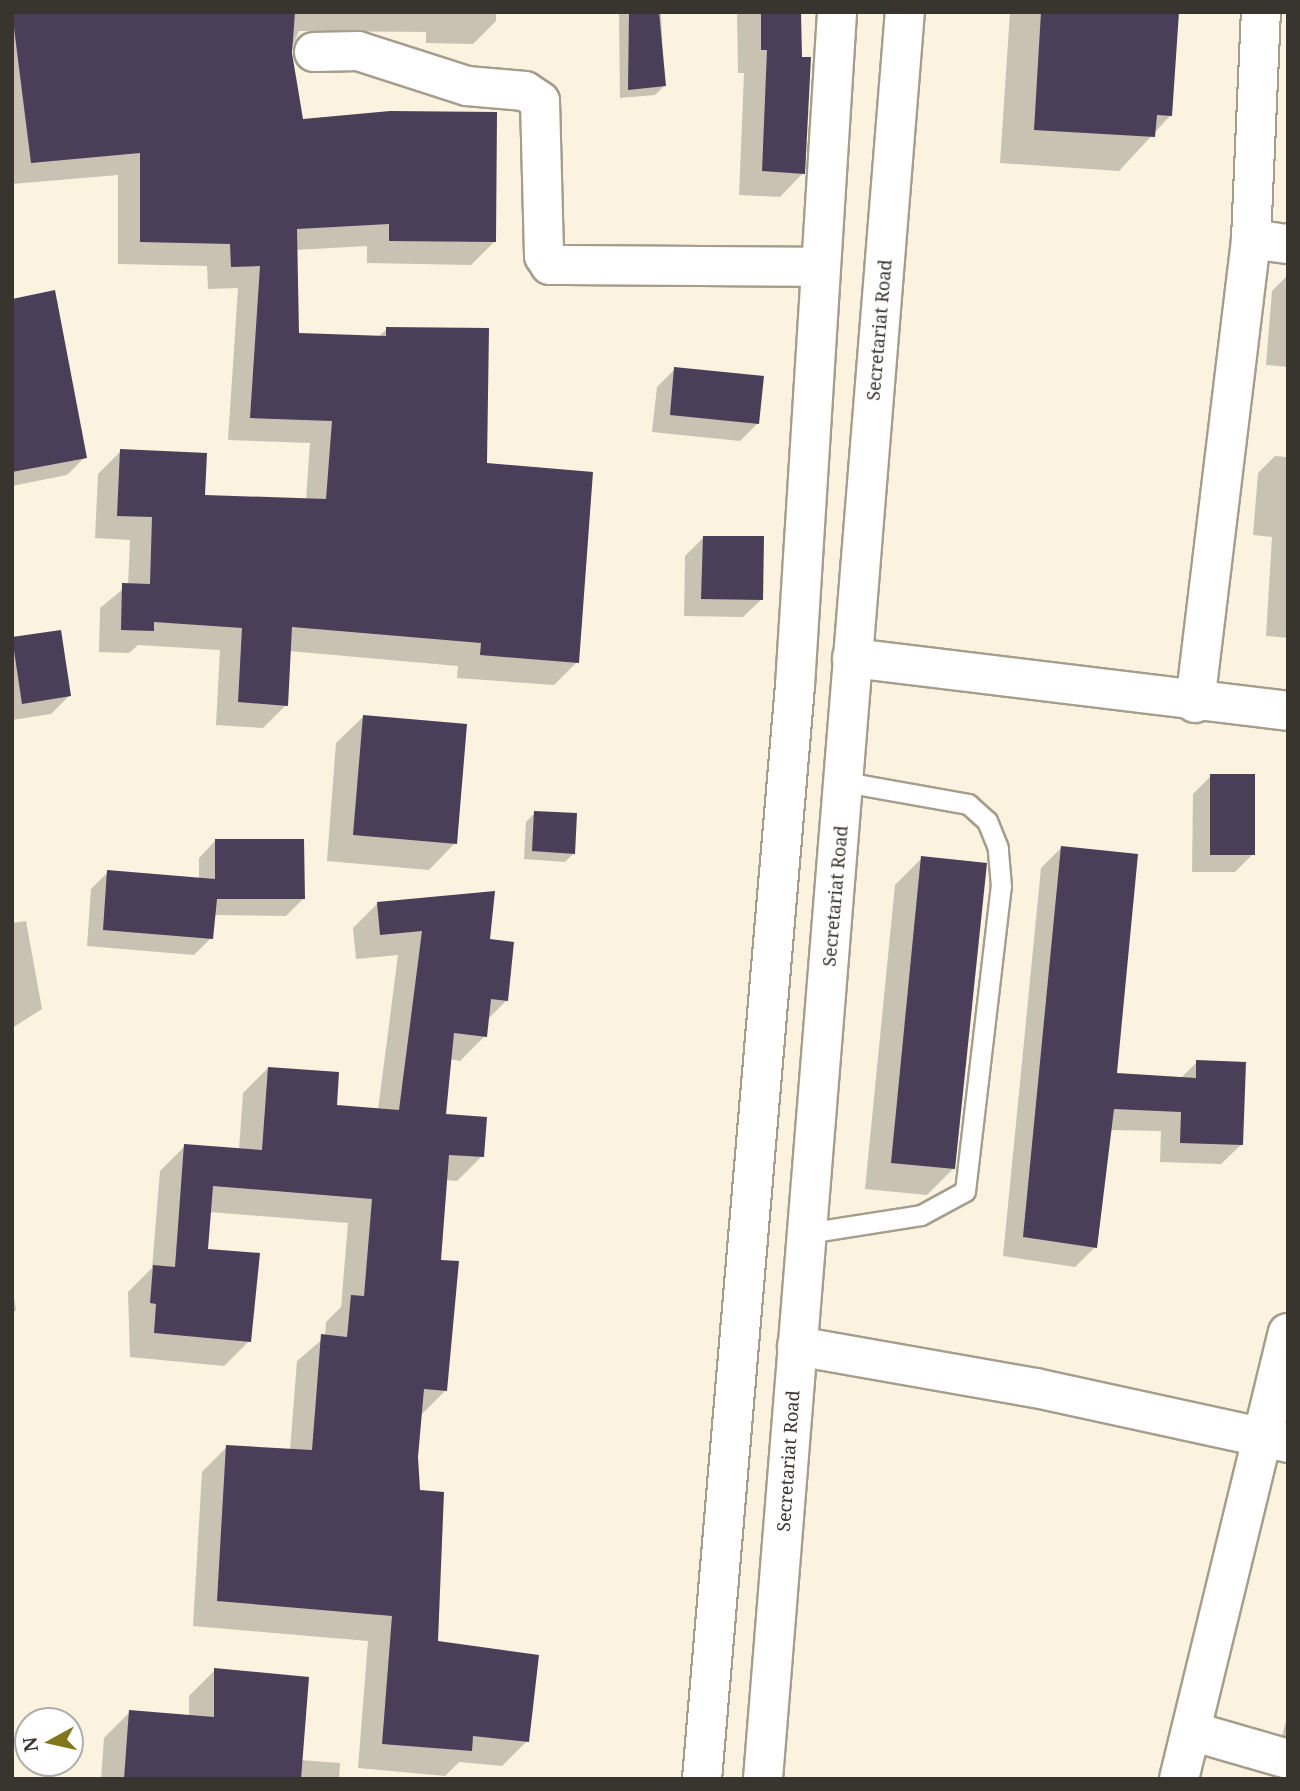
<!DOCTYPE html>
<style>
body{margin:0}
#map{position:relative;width:1300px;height:1791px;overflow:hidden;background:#fbf3e0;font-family:"Noto Serif",serif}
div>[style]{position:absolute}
.shadow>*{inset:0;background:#0003}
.building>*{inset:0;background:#493f59}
.roads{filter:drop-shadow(2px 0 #a69e8d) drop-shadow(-2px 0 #a69e8d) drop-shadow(0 2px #a69e8d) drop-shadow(0 -2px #a69e8d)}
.service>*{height:19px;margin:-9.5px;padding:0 9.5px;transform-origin:9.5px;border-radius:9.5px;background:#fff}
.minor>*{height:38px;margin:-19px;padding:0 19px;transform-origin:19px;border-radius:19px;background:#fff}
span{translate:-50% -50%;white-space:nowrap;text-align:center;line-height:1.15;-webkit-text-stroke:7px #fff;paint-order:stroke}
.street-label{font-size:18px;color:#38352e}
.frame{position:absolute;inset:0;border:14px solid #38352e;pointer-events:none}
.north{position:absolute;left:14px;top:1707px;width:70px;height:70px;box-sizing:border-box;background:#fff;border:2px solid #afaeab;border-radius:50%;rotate:262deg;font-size:19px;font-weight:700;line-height:28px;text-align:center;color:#38352e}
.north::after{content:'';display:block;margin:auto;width:24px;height:32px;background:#80761a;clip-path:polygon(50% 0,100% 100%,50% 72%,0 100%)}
</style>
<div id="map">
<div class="shadow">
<i style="clip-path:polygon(12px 12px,496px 12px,496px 21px,473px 44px,426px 43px,426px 32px,299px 31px,290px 52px,302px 121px,494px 242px,471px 265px,367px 263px,367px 246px,296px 250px,297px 334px,378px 337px,387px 329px,485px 465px,577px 662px,554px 685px,457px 678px,458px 666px,289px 651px,286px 705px,263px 728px,216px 725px,220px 650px,138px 645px,129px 653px,99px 652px,100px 608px,128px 585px,130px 540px,95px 538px,98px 474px,121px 451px,204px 497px,306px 500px,310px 443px,228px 440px,238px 288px,208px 289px,207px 266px,118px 264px,118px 175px,12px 184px)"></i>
<i style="clip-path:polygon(619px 12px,661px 12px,664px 86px,655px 95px,620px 98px)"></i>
<i style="clip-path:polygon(737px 12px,799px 12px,803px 173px,780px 197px,739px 195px,744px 73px,738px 73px)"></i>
<i style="clip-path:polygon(1010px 12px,1177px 12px,1170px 116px,1119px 171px,1000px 163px)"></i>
<i style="clip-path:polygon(1288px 275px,1288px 367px,1266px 365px,1272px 291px)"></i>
<i style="clip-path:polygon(12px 301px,85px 457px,67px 475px,12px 486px)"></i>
<i style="clip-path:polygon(675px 369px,758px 423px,740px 441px,652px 432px,657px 387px)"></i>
<i style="clip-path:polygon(1288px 441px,1288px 638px,1266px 636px,1272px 537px,1253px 535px,1258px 473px,1275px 456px,1286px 457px)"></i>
<i style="clip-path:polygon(703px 538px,762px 599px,743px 617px,684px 616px,685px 556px)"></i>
<i style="clip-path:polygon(59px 632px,69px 696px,51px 714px,12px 720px,12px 639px)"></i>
<i style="clip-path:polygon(363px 717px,455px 843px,429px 870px,327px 861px,336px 743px)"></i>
<i style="clip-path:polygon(1211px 776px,1253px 854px,1235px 872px,1192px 872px,1193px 794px)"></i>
<i style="clip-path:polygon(535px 813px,573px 854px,565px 862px,524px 859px,526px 822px)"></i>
<i style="clip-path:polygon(215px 841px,303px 899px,286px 916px,214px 915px,211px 938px,194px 955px,87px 946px,91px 889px,108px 872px,199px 879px,199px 858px)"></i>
<i style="clip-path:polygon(1061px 848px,1115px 1075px,1180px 1079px,1197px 1062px,1242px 1144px,1221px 1164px,1160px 1162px,1161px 1131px,1110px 1130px,1095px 1247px,1075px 1267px,1003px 1256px,1041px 868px)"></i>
<i style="clip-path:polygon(922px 858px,954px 1168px,927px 1195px,865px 1189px,895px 885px)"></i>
<i style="clip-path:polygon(378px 903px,488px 941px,506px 1001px,487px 1020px,485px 1036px,460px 1061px,449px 1059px,444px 1115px,482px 1156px,457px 1181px,446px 1180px,439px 1262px,445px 1391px,420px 1416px,416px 1457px,436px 1643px,527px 1741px,502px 1766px,459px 1762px,445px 1776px,358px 1768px,368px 1641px,193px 1626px,202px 1472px,227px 1447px,290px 1450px,297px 1361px,325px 1337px,326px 1322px,341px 1307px,348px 1223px,209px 1212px,206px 1251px,249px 1341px,224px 1366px,130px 1357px,128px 1292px,152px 1268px,160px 1171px,185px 1146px,239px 1150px,243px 1093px,268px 1068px,335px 1106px,378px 1110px,398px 955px,356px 959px,353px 928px)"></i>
<i style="clip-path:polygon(26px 921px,42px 1009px,12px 1028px,12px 923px)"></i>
<i style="clip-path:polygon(12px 1286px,16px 1310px,12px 1314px)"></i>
<i style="clip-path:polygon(215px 1670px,300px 1760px,340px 1763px,339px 1779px,101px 1779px,104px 1738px,130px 1712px,189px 1717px,189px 1696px)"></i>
<i style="clip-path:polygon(1288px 1714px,1288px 1750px,1279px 1747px)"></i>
</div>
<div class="building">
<i style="clip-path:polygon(12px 12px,295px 12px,292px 53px,303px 119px,390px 111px,497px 112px,496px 242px,389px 241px,389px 224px,297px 229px,299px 333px,386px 336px,386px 327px,489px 328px,487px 463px,593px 472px,579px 663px,480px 655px,481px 643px,292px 627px,288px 706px,238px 702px,242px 628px,154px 622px,154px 631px,121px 630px,122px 583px,150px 584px,152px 517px,117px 516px,120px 449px,207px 453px,205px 495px,326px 499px,332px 421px,250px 418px,260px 266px,231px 267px,230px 244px,140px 242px,140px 153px,31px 163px)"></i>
<i style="clip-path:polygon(629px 12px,659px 12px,666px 86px,628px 90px)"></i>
<i style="clip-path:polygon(761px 12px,801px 12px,802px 57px,811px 57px,805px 174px,762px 171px,767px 50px,761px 50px)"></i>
<i style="clip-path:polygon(1041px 12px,1179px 12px,1172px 116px,1157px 115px,1155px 137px,1034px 130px)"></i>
<i style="clip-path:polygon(55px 290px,87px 458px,12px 472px,12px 299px)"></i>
<i style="clip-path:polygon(674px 367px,764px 376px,759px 424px,670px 415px)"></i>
<i style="clip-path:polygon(703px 536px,764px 536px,763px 600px,701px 599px)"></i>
<i style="clip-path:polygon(61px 630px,71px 696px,22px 704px,12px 637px)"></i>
<i style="clip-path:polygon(363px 715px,467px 724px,457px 844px,353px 835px)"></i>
<i style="clip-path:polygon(1210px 774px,1255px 774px,1255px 855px,1210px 855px)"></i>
<i style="clip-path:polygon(534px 811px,577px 813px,575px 854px,532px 851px)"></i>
<i style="clip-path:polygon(215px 839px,304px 839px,305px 899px,217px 899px,213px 939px,103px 930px,107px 870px,215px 879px)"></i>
<i style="clip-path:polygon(1061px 846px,1138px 854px,1117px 1073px,1196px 1078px,1196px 1060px,1246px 1062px,1243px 1145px,1180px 1143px,1181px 1112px,1114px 1109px,1097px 1248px,1023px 1237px)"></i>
<i style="clip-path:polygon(921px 856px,987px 863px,955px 1169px,891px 1163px)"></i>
<i style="clip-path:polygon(495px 891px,490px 939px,514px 942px,508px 1001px,491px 999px,487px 1037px,454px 1033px,446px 1114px,487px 1117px,484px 1157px,449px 1155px,441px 1260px,459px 1261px,447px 1391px,424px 1389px,418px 1457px,420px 1490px,444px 1492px,438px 1641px,539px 1655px,529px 1742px,473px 1736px,472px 1751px,382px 1744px,392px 1616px,217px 1601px,226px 1445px,312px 1450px,321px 1334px,347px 1337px,351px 1295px,364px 1296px,372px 1199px,213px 1186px,208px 1249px,260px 1253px,251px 1342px,154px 1333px,156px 1304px,150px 1303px,153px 1265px,175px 1267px,184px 1144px,262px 1150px,268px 1067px,339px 1072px,337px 1105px,399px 1110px,422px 931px,380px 935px,377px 902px)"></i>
<i style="clip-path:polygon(214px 1668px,309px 1677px,301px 1779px,124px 1779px,129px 1710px,214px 1717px)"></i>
</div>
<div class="roads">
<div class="service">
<i style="left:807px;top:1233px;width:115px;rotate:-9deg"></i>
<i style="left:921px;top:1215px;width:50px;rotate:-28.6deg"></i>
<i style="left:965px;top:1191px;width:307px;rotate:-83.3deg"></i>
<i style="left:1001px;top:886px;width:38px;rotate:-95deg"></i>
<i style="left:998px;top:848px;width:29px;rotate:-112deg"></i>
<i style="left:987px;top:821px;width:25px;rotate:-138deg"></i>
<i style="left:968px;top:804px;width:125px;rotate:-169.9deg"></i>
</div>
<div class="minor">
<i style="left:314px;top:52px;width:44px;rotate:-1.3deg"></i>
<i style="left:358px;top:51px;width:114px;rotate:17.8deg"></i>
<i style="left:467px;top:86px;width:58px;rotate:4.9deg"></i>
<i style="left:525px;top:91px;width:18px;rotate:34deg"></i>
<i style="left:540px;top:101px;width:155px;rotate:88.5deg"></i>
<i style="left:544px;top:256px;width:11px;rotate:56deg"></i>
<i style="left:550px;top:265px;width:268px;rotate:0.4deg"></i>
<i style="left:1251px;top:239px;width:37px;rotate:8deg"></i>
<i style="left:852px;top:658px;width:439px;rotate:6.9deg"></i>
<i style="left:1195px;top:703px;width:467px;rotate:-83.1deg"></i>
<i style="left:1251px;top:239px;width:227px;rotate:-87.5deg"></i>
<i style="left:797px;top:1346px;width:243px;rotate:10deg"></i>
<i style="left:1036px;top:1388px;width:258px;rotate:12.3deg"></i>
<i style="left:1191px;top:1731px;width:101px;rotate:16.1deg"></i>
<i style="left:702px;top:1779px;width:1097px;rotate:-85.14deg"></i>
<i style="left:795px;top:686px;width:675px;rotate:-86.43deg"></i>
<i style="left:763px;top:1779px;width:1773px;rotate:-85.41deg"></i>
<i style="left:1179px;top:1779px;width:459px;rotate:-76.3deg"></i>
</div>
</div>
<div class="street-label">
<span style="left:879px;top:330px;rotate:-85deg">Secretariat Road</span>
<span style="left:835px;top:896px;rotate:-85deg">Secretariat Road</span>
<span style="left:788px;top:1461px;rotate:-86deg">Secretariat Road</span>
</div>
<div class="frame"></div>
<div class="north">N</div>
</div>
